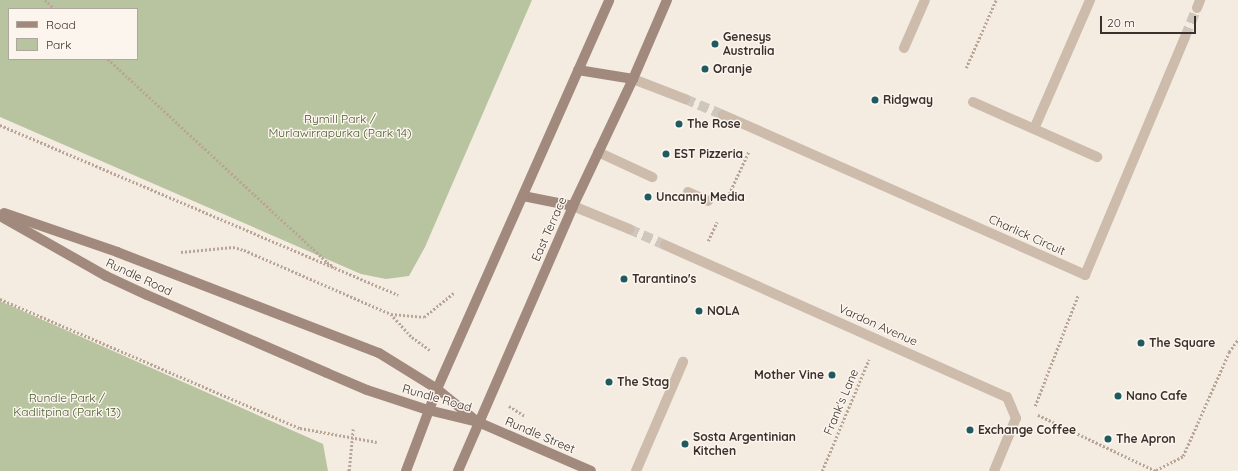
<!DOCTYPE html>
<style>
body{margin:0}
#map{position:relative;width:1238px;height:471px;overflow:hidden;background:#f4ebe1;font-family:Quicksand,sans-serif}
div>[style]{position:absolute}
.green>*{inset:0;background:#b8c4a0}
.street-tunnel>*{height:10px;margin-top:-5px;transform-origin:0;background:repeating-linear-gradient(90deg,#cfc6bd 0 10px,transparent 0 15px)}
.path>*{height:2.5px;margin-top:-1.25px;transform-origin:0;background:repeating-linear-gradient(90deg,#b9a596 0 2px,transparent 0 4px)}
.lane>*{height:10px;margin:-5px;padding:0 5px;transform-origin:5px;border-radius:5px;background:#cdbbac}
.street>*{height:10px;margin:-5px;padding:0 5px;transform-origin:5px;border-radius:5px;background:#cdbbac}
.secondary>*{height:10px;margin:-5px;padding:0 5px;transform-origin:5px;border-radius:5px;background:#a18a7d}
.dots>*{width:11px;height:11px;translate:-50% -50%;box-sizing:border-box;border:2px solid #fbf5ee;border-radius:50%}
span{translate:-50% -50%;white-space:nowrap;text-align:center;line-height:1.15;-webkit-text-stroke:3px #fbf5ee;paint-order:stroke}
.poi-label{font-size:12px;color:#3b302b;font-weight:700}
.left{translate:0 -50%;text-align:left}
.right{translate:-100% -50%;text-align:right}
.park-label{font-size:12px;color:#4a5a2e}
.street-label{font-size:12px;color:#3b302b}
.legend{position:absolute;left:8px;top:8px;width:130px;height:52px;box-sizing:border-box;background:#fbf5ee;border:1px solid #aea6a0;margin:0;padding:5px 7px;list-style:none;font-size:12px;color:#3b302b}
.legend li{display:flex;align-items:center;gap:8px;height:20px}
.legend b{width:20px;border:1px solid #aea6a0}
.scale{position:absolute;left:1100px;top:16px;width:96px;height:18px;box-sizing:border-box;border:2px solid #3b302b;border-top:0;padding-left:5px;font-size:12px;line-height:14px;white-space:nowrap;color:#3b302b;-webkit-text-stroke:3px #fbf5ee;paint-order:stroke}
</style>
<div id="map">
<div class="green">
<i style="clip-path:polygon(evenodd,0 0,532px 0,425px 247px,409px 276px,386px 279px,361px 274px,0 117px,0 0,9px 9px,137px 9px,137px 59px,9px 59px,9px 9px)"></i>
<i style="clip-path:polygon(0 301px,323px 444px,328px 471px,0 471px)"></i>
</div>
<div class="street-tunnel">
<i style="left:1185px;top:37px;width:31px;rotate:-68deg"></i>
<i style="left:685px;top:99px;width:41px;rotate:22.8deg"></i>
<i style="left:629px;top:229px;width:39px;rotate:24deg"></i>
</div>
<div class="path">
<i style="left:45px;top:0;width:13px;rotate:42deg"></i>
<i style="left:108px;top:59px;width:299px;rotate:42.8deg"></i>
<i style="left:327px;top:262px;width:9px;rotate:36deg"></i>
<i style="left:966px;top:68px;width:74px;rotate:-66.2deg"></i>
<i style="left:0;top:125px;width:433px;rotate:23.1deg"></i>
<i style="left:729px;top:194px;width:47px;rotate:-65.1deg"></i>
<i style="left:708px;top:241px;width:21px;rotate:-65deg"></i>
<i style="left:181px;top:252px;width:52px;rotate:-5.5deg"></i>
<i style="left:233px;top:247px;width:11px;rotate:15deg"></i>
<i style="left:244px;top:250px;width:160px;rotate:23.5deg"></i>
<i style="left:391px;top:314px;width:33px;rotate:5deg"></i>
<i style="left:424px;top:317px;width:38px;rotate:-39deg"></i>
<i style="left:0;top:299px;width:327px;rotate:23.3deg"></i>
<i style="left:300px;top:428px;width:78px;rotate:10.3deg"></i>
<i style="left:391px;top:314px;width:31px;rotate:48deg"></i>
<i style="left:412px;top:337px;width:22px;rotate:36deg"></i>
<i style="left:509px;top:406px;width:19px;rotate:32deg"></i>
<i style="left:1035px;top:406px;width:119px;rotate:-68.8deg"></i>
<i style="left:1038px;top:415px;width:131px;rotate:25.4deg"></i>
<i style="left:1156px;top:470px;width:30px;rotate:-27deg"></i>
<i style="left:1183px;top:456px;width:114px;rotate:-66.1deg"></i>
<i style="left:1229px;top:352px;width:16px;rotate:-55deg"></i>
<i style="left:347px;top:471px;width:2px"></i>
<i style="left:349px;top:471px;width:42px;rotate:-84.6deg"></i>
<i style="left:822px;top:471px;width:121px;rotate:-67.2deg"></i>
</div>
<div class="lane">
<i style="left:904px;top:48px;width:52px;rotate:-66.4deg"></i>
<i style="left:973px;top:102px;width:136px;rotate:23.9deg"></i>
<i style="left:1034px;top:129px;width:141px;rotate:-66.5deg"></i>
<i style="left:598px;top:152px;width:60px;rotate:24.8deg"></i>
<i style="left:688px;top:192px;width:22px;rotate:24deg"></i>
<i style="left:636px;top:471px;width:119px;rotate:-66.7deg"></i>
</div>
<div class="street">
<i style="left:1197px;top:8px;width:9px;rotate:-69deg"></i>
<i style="left:633px;top:79px;width:56px;rotate:21deg"></i>
<i style="left:723px;top:115px;width:396px;rotate:23.8deg"></i>
<i style="left:1085px;top:275px;width:258px;rotate:-67.2deg"></i>
<i style="left:573px;top:206px;width:61px;rotate:22.3deg"></i>
<i style="left:665px;top:245px;width:374px;rotate:24deg"></i>
<i style="left:1007px;top:397px;width:23px;rotate:67deg"></i>
<i style="left:1016px;top:418px;width:57px;rotate:112.5deg"></i>
</div>
<div class="secondary">
<i style="left:578px;top:70px;width:56px;rotate:9.3deg"></i>
<i style="left:523px;top:196px;width:51px;rotate:11.3deg"></i>
<i style="left:4px;top:213px;width:120px;rotate:19deg"></i>
<i style="left:117px;top:252px;width:281px;rotate:21.1deg"></i>
<i style="left:379px;top:353px;width:68px;rotate:31.8deg"></i>
<i style="left:437px;top:389px;width:49px;rotate:39.2deg"></i>
<i style="left:0;top:216px;width:122px;rotate:29.5deg"></i>
<i style="left:106px;top:276px;width:45px;rotate:24.9deg"></i>
<i style="left:147px;top:295px;width:196px;rotate:23.4deg"></i>
<i style="left:327px;top:373px;width:43px;rotate:23deg"></i>
<i style="left:367px;top:390px;width:64px;rotate:18.2deg"></i>
<i style="left:428px;top:410px;width:51px;rotate:13.5deg"></i>
<i style="left:478px;top:422px;width:123px;rotate:23.4deg"></i>
<i style="left:406px;top:471px;width:88px;rotate:-69.3deg"></i>
<i style="left:437px;top:389px;width:425px;rotate:-66.1deg"></i>
<i style="left:458px;top:471px;width:289px;rotate:-66.5deg"></i>
<i style="left:573px;top:206px;width:140px;rotate:-64.7deg"></i>
<i style="left:633px;top:79px;width:86px;rotate:-66.7deg"></i>
</div>
<div class="dots">
<i style="left:715px;top:44px;background:#1f5a5e"></i>
<i style="left:705px;top:69px;background:#1f5a5e"></i>
<i style="left:875px;top:100px;background:#1f5a5e"></i>
<i style="left:679px;top:124px;background:#1f5a5e"></i>
<i style="left:666px;top:154px;background:#1f5a5e"></i>
<i style="left:648px;top:197px;background:#1f5a5e"></i>
<i style="left:624px;top:279px;background:#1f5a5e"></i>
<i style="left:699px;top:311px;background:#1f5a5e"></i>
<i style="left:1141px;top:343px;background:#1f5a5e"></i>
<i style="left:832px;top:375px;background:#1f5a5e"></i>
<i style="left:609px;top:382px;background:#1f5a5e"></i>
<i style="left:1118px;top:396px;background:#1f5a5e"></i>
<i style="left:970px;top:430px;background:#1f5a5e"></i>
<i style="left:1108px;top:439px;background:#1f5a5e"></i>
<i style="left:685px;top:444px;background:#1f5a5e"></i>
</div>
<div class="poi-label">
<span class="left" style="left:723px;top:44px">Genesys<br>Australia</span>
<span class="left" style="left:713px;top:69px">Oranje</span>
<span class="left" style="left:883px;top:100px">Ridgway</span>
<span class="left" style="left:687px;top:124px">The Rose</span>
<span class="left" style="left:674px;top:154px">EST Pizzeria</span>
<span class="left" style="left:656px;top:197px">Uncanny Media</span>
<span class="left" style="left:632px;top:279px">Tarantino's</span>
<span class="left" style="left:707px;top:311px">NOLA</span>
<span class="left" style="left:1149px;top:343px">The Square</span>
<span class="right" style="left:824px;top:375px">Mother Vine</span>
<span class="left" style="left:617px;top:382px">The Stag</span>
<span class="left" style="left:1126px;top:396px">Nano Cafe</span>
<span class="left" style="left:978px;top:430px">Exchange Coffee</span>
<span class="left" style="left:693px;top:444px">Sosta Argentinian<br>Kitchen</span>
<span class="left" style="left:1116px;top:439px">The Apron</span>
</div>
<div class="park-label">
<span style="left:340px;top:126px">Rymill Park /<br>Murlawirrapurka (Park 14)</span>
<span style="left:67px;top:405px">Rundle Park /<br>Kadlitpina (Park 13)</span>
</div>
<div class="street-label">
<span style="left:549px;top:229px;rotate:-66deg">East Terrace</span>
<span style="left:1027px;top:235px;rotate:24deg">Charlick Circuit</span>
<span style="left:139px;top:277px;rotate:25deg">Rundle Road</span>
<span style="left:878px;top:325px;rotate:24deg">Vardon Avenue</span>
<span style="left:437px;top:398px;rotate:16deg">Rundle Road</span>
<span style="left:841px;top:402px;rotate:-67deg">Frank's Lane</span>
<span style="left:540px;top:435px;rotate:23deg">Rundle Street</span>
</div>
<ul class="legend">
<li><b style="height:5px;background:#a18a7d"></b>Road</li>
<li><b style="height:11px;background:#b8c4a0"></b>Park</li>
</ul>
<div class="scale">20 m</div>
</div>
